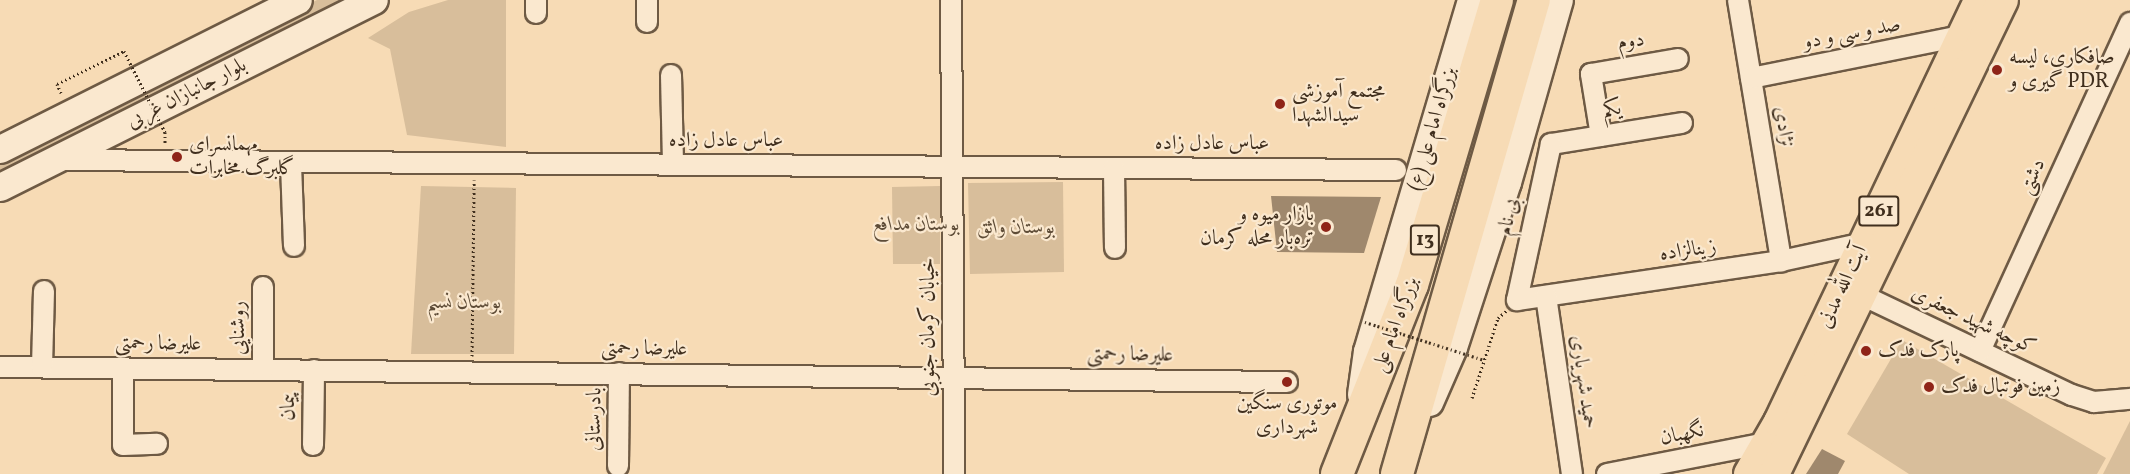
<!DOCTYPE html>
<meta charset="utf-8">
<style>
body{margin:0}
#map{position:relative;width:2130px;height:474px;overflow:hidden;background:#f7dbb5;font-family:Vollkorn,Amiri,serif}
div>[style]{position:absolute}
.green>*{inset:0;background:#d8be9b}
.building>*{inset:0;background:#9f886d}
.path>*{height:3px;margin-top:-1.5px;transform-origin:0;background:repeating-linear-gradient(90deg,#402f1e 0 1.5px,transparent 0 4.5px)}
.roads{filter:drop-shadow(2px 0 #6e5a44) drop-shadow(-2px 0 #6e5a44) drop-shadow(0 2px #6e5a44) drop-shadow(0 -2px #6e5a44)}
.minor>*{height:20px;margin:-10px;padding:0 10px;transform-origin:10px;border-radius:10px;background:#fae8cf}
.secondary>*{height:27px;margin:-13.5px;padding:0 13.5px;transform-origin:13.5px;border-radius:13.5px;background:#fae8cf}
.primary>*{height:30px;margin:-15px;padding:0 15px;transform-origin:15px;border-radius:15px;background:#f7dbb5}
.trunk>*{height:32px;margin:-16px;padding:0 16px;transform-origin:16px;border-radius:16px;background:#f7dbb5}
.path-bridge>*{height:3px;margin-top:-1.5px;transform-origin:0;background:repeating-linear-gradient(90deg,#402f1e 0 1.5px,transparent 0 4.5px)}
.dots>*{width:16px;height:16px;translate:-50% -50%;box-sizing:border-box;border:3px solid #fae8cf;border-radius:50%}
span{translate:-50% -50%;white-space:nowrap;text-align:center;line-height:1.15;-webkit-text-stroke:4.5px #fae8cf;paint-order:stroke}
.shield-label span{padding:2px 4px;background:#fae8cf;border:2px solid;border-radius:4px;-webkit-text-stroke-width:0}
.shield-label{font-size:20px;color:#402f1e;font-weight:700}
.street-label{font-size:21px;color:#402f1e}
.poi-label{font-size:21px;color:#402f1e}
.left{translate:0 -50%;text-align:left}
.right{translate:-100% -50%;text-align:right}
.park-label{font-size:21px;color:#5e4c37;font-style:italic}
</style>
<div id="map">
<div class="green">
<i style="clip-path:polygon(317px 0,345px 0,0 173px,0 159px)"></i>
<i style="clip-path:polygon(448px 0,506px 0,506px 147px,407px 135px,390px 49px,368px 38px,409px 12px)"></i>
<i style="clip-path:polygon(1063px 182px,1064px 272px,970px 274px,968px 183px)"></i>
<i style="clip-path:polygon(421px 186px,516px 188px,514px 354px,411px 354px)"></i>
<i style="clip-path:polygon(940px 186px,940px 264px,893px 264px,892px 187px)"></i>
<i style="clip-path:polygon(1902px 340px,2106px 458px,2097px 474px,1909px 474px,1847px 434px)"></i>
<i style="clip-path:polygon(2130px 421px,2130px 474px,2103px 474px)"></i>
</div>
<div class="building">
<i style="clip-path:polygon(1271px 196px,1381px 197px,1364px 253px,1277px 252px)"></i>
<i style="clip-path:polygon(1822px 449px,1845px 461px,1838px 474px,1806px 474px)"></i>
</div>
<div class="path">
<i style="left:61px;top:93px;width:10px;rotate:-114deg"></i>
<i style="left:57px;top:84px;width:75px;rotate:-26.2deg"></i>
<i style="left:165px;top:132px;width:12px;rotate:90deg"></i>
<i style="left:472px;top:356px;width:176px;rotate:-89.3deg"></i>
<i style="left:1472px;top:398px;width:84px;rotate:-72deg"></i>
<i style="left:1498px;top:318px;width:11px;rotate:-41deg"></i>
</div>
<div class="roads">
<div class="minor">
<i style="left:951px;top:0;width:474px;rotate:89.6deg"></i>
<i style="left:1738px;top:0;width:265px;rotate:80.6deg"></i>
<i style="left:536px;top:13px;width:13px;rotate:-90deg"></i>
<i style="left:647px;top:22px;width:22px;rotate:-90deg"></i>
<i style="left:671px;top:75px;width:89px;rotate:88.7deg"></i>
<i style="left:1751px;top:78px;width:215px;rotate:-11.3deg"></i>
<i style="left:1682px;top:123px;width:133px;rotate:170.9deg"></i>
<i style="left:1551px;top:144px;width:160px;rotate:102.3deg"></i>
<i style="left:1517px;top:300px;width:267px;rotate:-8.4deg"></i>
<i style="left:1781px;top:261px;width:85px;rotate:-12.2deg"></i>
<i style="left:1601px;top:136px;width:63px;rotate:-99.2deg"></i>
<i style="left:1591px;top:74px;width:88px;rotate:-9.8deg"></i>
<i style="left:58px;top:160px;width:1338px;rotate:0.43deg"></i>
<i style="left:291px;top:164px;width:82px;rotate:87.9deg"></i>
<i style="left:1114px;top:168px;width:80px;rotate:89.3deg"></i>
<i style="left:1546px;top:296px;width:180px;rotate:81.7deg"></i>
<i style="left:1864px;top:296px;width:230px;rotate:25.5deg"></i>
<i style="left:2072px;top:395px;width:23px;rotate:18deg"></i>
<i style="left:2094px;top:402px;width:36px;rotate:-5deg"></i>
<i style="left:1980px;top:351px;width:361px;rotate:-65.4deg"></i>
<i style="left:0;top:367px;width:1287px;rotate:0.67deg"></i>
<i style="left:42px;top:367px;width:76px;rotate:-88.5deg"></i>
<i style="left:123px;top:368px;width:77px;rotate:90deg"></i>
<i style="left:123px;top:445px;width:34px;rotate:-2deg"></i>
<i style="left:263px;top:369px;width:82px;rotate:-90deg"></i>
<i style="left:313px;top:445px;width:75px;rotate:-89.2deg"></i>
<i style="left:618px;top:466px;width:93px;rotate:-89.4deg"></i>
<i style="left:1607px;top:474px;width:163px;rotate:-11deg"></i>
</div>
<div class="secondary">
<i style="left:0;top:149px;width:333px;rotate:-26.6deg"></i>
<i style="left:0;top:187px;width:418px;rotate:-26.6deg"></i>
<i style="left:1361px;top:394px;width:43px;rotate:-82.1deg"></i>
<i style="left:1367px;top:351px;width:366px;rotate:-73.5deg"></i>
<i style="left:1429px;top:402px;width:60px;rotate:-66.4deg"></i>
<i style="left:1453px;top:347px;width:174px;rotate:-71.9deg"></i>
<i style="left:1507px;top:182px;width:189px;rotate:-74.1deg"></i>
</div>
<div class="primary">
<i style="left:1749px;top:474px;width:60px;rotate:-60deg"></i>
<i style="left:1779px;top:422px;width:467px;rotate:-64.6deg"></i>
<i style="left:1774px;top:474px;width:526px;rotate:-64.21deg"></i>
</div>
<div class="trunk">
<i style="left:1337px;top:474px;width:203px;rotate:-68.4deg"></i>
<i style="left:1412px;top:285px;width:297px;rotate:-73.4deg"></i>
<i style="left:1397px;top:474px;width:493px;rotate:-73.9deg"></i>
</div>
</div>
<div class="path-bridge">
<i style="left:124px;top:51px;width:91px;rotate:63.2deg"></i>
<i style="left:1365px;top:322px;width:125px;rotate:17.7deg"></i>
</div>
<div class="dots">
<i style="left:1997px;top:70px;background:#8f2418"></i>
<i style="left:1280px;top:104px;background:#8f2418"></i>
<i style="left:177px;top:157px;background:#8f2418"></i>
<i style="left:1326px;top:227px;background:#8f2418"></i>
<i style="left:1866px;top:351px;background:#8f2418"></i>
<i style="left:1287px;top:382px;background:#8f2418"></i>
<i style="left:1929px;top:387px;background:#8f2418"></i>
</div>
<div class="shield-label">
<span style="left:1879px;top:211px">261</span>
<span style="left:1425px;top:240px">13</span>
</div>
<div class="street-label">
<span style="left:1852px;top:34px;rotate:-11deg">صد و سی و دو</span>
<span style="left:1631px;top:42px;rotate:-8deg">دوم</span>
<span style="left:187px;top:94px;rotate:-27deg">بلوار جانبازان غربی</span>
<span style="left:1612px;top:110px;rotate:-9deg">یکم</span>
<span style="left:1783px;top:127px;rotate:81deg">نژادی</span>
<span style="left:1433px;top:129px;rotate:-74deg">بزرگراه امام علی (ع)</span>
<span style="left:726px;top:141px">عباس عادل زاده</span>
<span style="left:1212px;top:144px">عباس عادل زاده</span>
<span style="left:2033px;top:177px;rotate:-66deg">دشتی</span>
<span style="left:1509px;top:217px;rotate:-79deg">بی نام</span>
<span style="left:1688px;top:251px;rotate:-8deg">زینالزاده</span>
<span style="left:1843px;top:287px;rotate:-65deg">آیت الله مدنی</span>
<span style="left:1973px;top:321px;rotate:25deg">کوچه شهید جعفری</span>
<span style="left:1396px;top:325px;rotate:-70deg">بزرگراه امام علی</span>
<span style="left:929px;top:327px;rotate:-90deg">خیابان کرمان جنوبی</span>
<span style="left:239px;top:328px;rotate:-90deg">روشنایی</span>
<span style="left:158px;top:344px;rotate:1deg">علیرضا رحمتی</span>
<span style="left:644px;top:349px;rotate:1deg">علیرضا رحمتی</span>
<span style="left:1130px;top:355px;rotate:1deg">علیرضا رحمتی</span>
<span style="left:1583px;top:382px;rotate:82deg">حمید شهریاری</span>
<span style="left:289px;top:407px;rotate:-90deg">پیمان</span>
<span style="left:595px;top:419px;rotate:-89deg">بادرستانی</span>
<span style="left:1682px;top:435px;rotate:-11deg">نگهبان</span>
</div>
<div class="poi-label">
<span class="left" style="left:2009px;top:70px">صافکاری، لیسه<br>گیری و PDR</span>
<span class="left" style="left:1292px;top:104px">مجتمع آموزشی<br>سیدالشهدا</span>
<span class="left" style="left:189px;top:157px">مهمانسرای<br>گلبرگ مخابرات</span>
<span class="right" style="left:1314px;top:227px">بازار میوه و<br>تره‌بار محله کرمان</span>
<span class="left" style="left:1878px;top:351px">پارک فدک</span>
<span class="left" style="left:1941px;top:387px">زمین فوتبال فدک</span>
<span style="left:1287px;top:416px">موتوری سنگین<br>شهرداری</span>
</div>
<div class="park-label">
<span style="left:916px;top:225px">بوستان مدافع</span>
<span style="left:1016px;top:228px">بوستان واثق</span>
<span style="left:464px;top:303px">بوستان نسیم</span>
</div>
</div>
